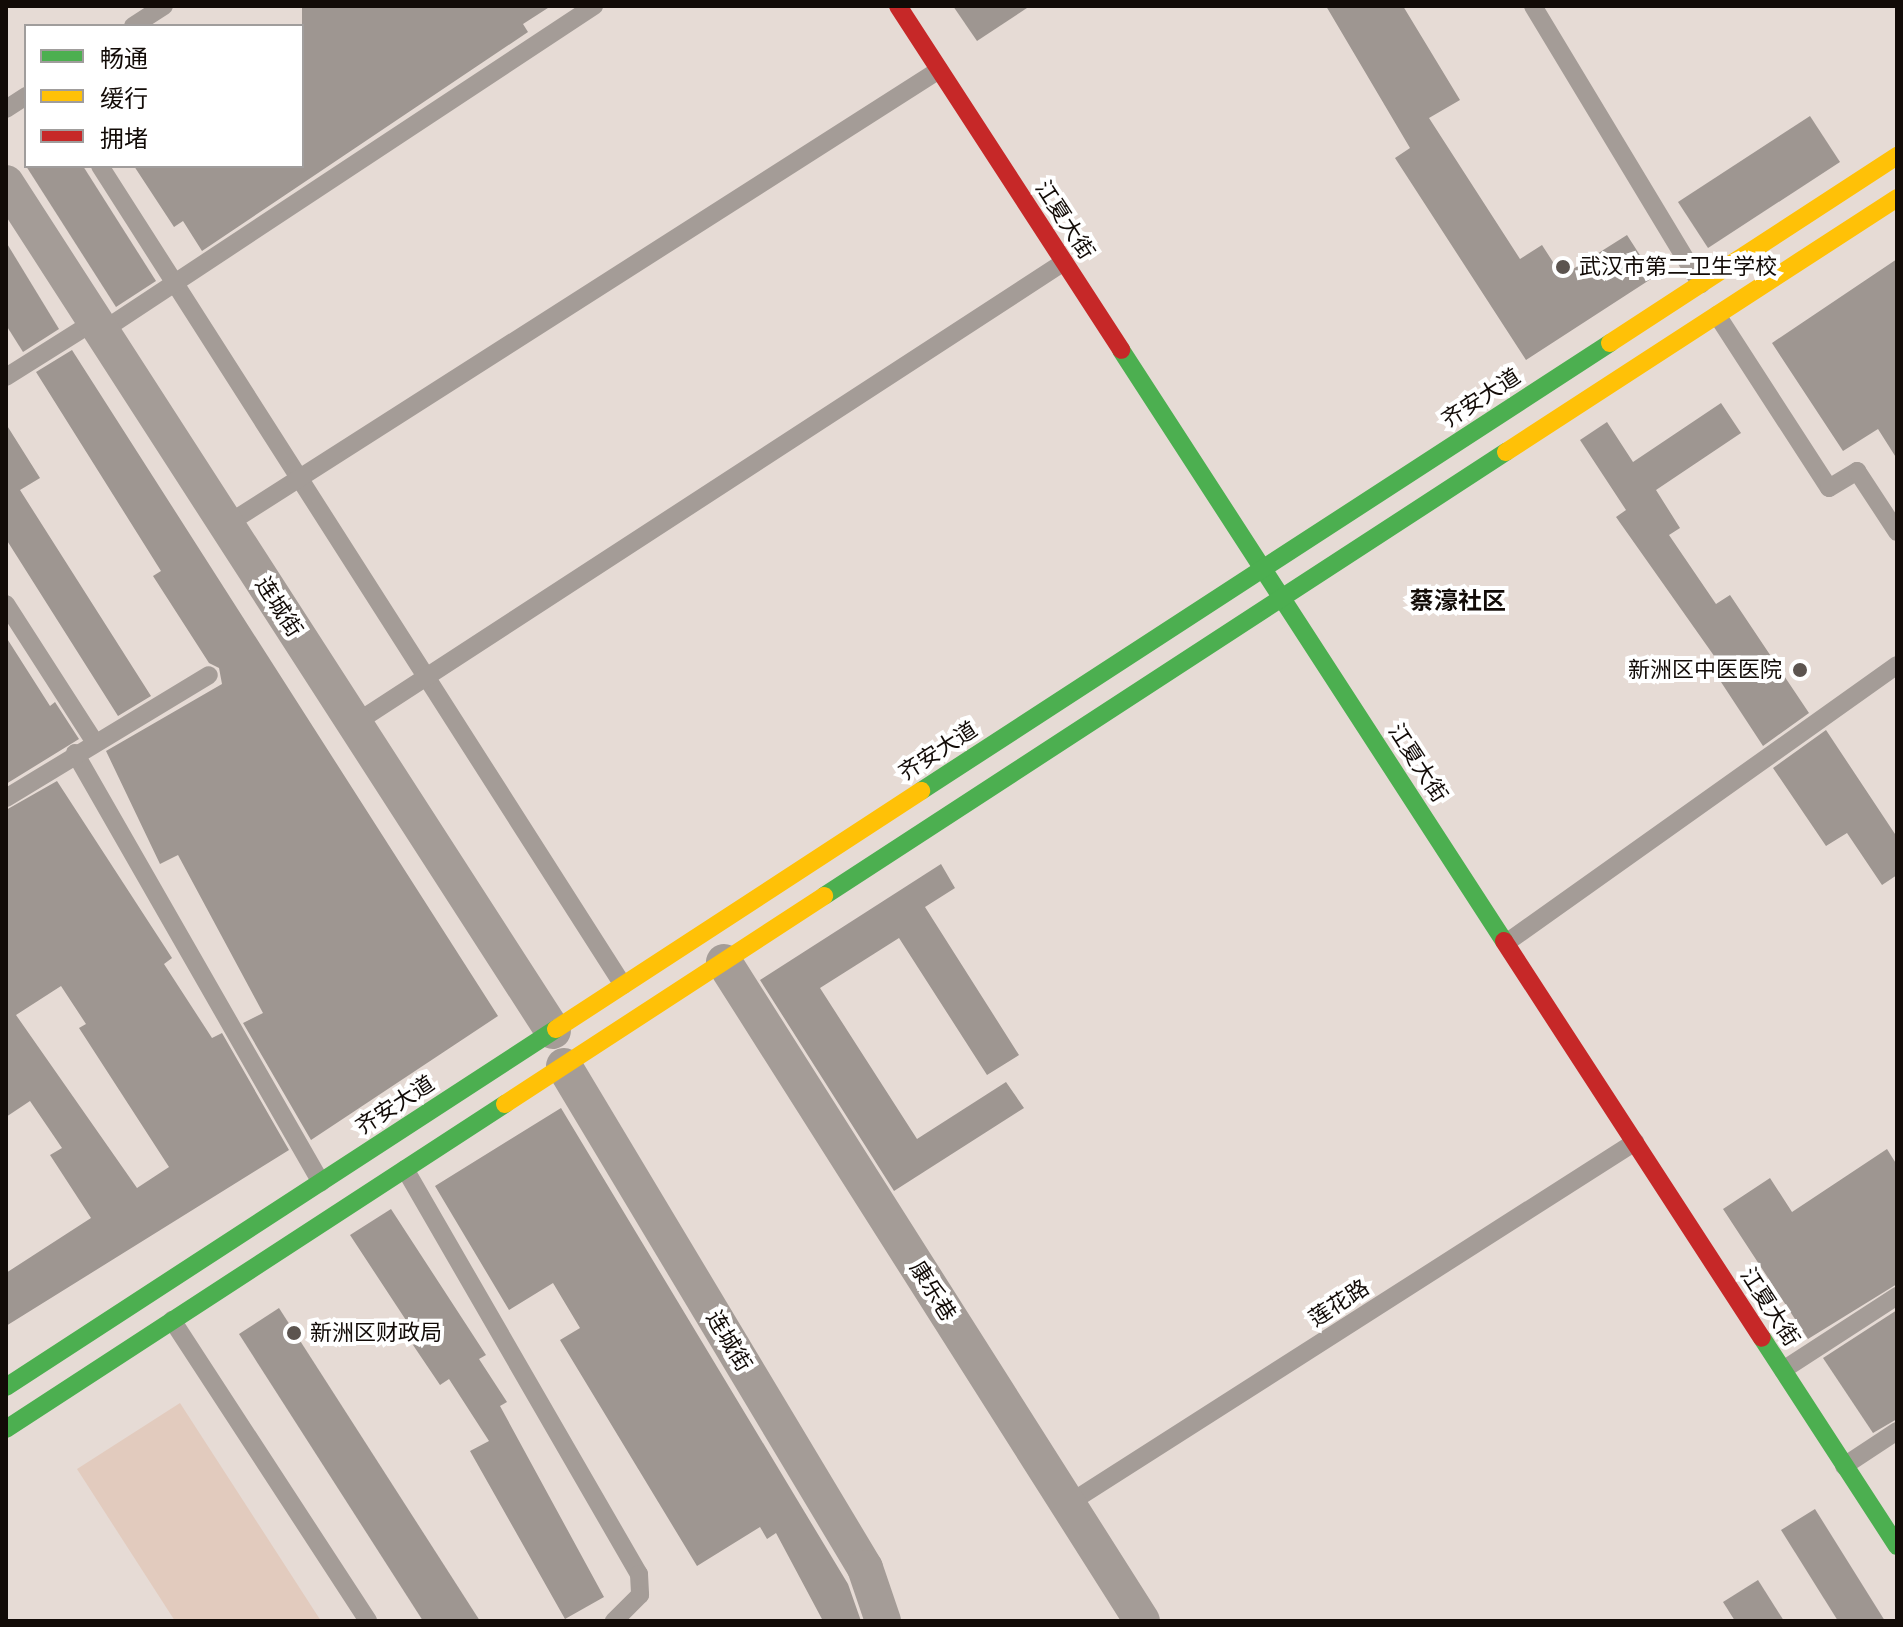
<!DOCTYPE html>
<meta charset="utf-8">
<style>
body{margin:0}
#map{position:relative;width:1903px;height:1627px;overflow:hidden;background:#e6dbd5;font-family:Mulish,"Noto Sans SC",sans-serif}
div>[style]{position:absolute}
.green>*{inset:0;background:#e2cbbe}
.building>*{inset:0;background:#9e9691}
.lane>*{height:18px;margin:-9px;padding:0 9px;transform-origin:9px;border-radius:9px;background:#a49c97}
.street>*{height:36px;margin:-18px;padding:0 18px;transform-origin:18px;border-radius:18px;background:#a49c97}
.fast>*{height:18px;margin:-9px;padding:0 9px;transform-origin:9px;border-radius:9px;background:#4caf50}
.slow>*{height:18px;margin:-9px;padding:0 9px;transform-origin:9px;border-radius:9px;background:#ffc107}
.jam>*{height:18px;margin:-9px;padding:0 9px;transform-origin:9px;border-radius:9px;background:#c62828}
.dots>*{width:22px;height:22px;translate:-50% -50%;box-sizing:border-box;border:4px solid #fff;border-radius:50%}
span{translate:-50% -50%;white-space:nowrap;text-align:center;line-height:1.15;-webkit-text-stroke:8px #fff;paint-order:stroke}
.street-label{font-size:22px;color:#120b07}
.poi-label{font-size:22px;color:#120b07}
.left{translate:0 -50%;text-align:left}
.right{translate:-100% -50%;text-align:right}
.neighbourhood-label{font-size:24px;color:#120b07;font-weight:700}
.frame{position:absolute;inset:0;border:8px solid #120b07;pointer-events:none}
.legend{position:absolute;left:24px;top:24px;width:280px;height:144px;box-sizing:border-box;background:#fff;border:2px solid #a09d9c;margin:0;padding:10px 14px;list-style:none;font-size:24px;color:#120b07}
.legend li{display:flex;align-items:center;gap:16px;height:40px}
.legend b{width:40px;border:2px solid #a09d9c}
</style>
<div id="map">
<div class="green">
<i style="clip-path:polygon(180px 1403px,321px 1621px,175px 1621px,77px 1469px)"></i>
</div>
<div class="building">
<i style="clip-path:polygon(302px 6px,551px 6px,523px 24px,528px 32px,202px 251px,183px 221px,174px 227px,134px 166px,302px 166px)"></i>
<i style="clip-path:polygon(953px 6px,1030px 6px,977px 41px)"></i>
<i style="clip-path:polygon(1326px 6px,1403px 6px,1460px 100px,1429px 118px,1520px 259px,1542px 245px,1562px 276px,1627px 235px,1654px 277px,1526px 360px,1395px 158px,1410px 148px)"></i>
<i style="clip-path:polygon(1810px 116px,1840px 162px,1708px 248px,1678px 202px)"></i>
<i style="clip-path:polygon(26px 166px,83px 166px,156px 281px,116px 307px)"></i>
<i style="clip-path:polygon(6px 242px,59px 329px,23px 352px,6px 325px)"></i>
<i style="clip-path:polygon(1897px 259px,1897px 459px,1878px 429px,1843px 451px,1772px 343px)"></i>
<i style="clip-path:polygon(72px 350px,498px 1016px,311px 1140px,243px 1023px,263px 1013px,178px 855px,160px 864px,106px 751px,222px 684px,219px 668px,209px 663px,153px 576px,161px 571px,36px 372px)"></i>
<i style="clip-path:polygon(1721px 403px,1741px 433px,1656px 490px,1680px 528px,1669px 535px,1716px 604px,1730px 595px,1809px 713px,1763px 746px,1721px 682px,1729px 677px,1616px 517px,1626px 510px,1580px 440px,1607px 422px,1633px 462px)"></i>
<i style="clip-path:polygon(6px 424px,40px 478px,20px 490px,151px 696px,118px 716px,6px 539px)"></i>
<i style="clip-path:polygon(6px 637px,50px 706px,55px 702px,79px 739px,6px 784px)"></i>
<i style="clip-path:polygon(1826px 730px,1897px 837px,1897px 875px,1882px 885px,1847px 833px,1826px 846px,1773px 768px)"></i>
<i style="clip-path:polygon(evenodd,57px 781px,172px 958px,164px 964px,212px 1038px,222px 1033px,289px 1150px,6px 1326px,6px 1273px,91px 1218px,50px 1155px,62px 1148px,30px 1101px,6px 1117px,6px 810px,57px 781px,61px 986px,86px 1024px,79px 1028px,169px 1167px,137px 1188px,16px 1015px,61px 986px)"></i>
<i style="clip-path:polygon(941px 864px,955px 888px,925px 907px,1019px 1055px,987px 1075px,899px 938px,820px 988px,917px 1139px,1006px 1082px,1024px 1108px,894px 1191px,760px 980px)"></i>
<i style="clip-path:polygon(561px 1108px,848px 1584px,861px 1621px,823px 1621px,776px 1533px,767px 1539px,760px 1527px,697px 1566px,560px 1340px,580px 1328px,553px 1283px,509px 1310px,435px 1186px)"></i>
<i style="clip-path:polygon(1887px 1149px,1897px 1165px,1897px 1284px,1808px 1339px,1723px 1209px,1770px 1178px,1792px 1212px)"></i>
<i style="clip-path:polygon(391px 1209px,486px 1355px,479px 1359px,507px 1402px,500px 1406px,604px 1597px,565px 1619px,470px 1451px,489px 1441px,449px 1379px,440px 1385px,413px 1345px,419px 1340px,350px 1235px)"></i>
<i style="clip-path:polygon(279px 1308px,480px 1621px,423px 1621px,239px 1334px)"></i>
<i style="clip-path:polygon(1897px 1310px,1897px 1419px,1873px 1433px,1823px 1358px)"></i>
<i style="clip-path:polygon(1815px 1509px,1885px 1621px,1838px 1621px,1781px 1530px)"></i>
<i style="clip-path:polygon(1758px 1580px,1784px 1621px,1735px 1621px,1723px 1602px)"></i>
</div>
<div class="lane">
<i style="left:1533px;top:6px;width:325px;rotate:58.9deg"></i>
<i style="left:133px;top:26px;width:37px;rotate:-33deg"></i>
<i style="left:6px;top:109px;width:24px;rotate:-33deg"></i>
<i style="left:100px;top:166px;width:972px;rotate:57.44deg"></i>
<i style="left:1717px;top:315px;width:206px;rotate:57.1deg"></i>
<i style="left:1829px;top:488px;width:33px;rotate:-31deg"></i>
<i style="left:1857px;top:471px;width:73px;rotate:56.7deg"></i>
<i style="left:102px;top:331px;width:590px;rotate:-33.45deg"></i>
<i style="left:6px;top:377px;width:105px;rotate:-32.2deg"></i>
<i style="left:226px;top:525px;width:846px;rotate:-32.54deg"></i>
<i style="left:6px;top:604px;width:163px;rotate:57.3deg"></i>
<i style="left:354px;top:724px;width:847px;rotate:-33.05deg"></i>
<i style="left:75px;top:753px;width:495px;rotate:60.2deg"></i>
<i style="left:6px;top:798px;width:237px;rotate:-31.2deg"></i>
<i style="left:1506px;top:943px;width:480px;rotate:-35.4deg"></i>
<i style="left:405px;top:1169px;width:468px;rotate:60deg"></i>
<i style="left:639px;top:1574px;width:21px;rotate:87deg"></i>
<i style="left:640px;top:1595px;width:37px;rotate:135deg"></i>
<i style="left:172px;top:1320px;width:359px;rotate:56.9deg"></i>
<i style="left:1783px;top:1370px;width:136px;rotate:-33deg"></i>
<i style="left:1844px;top:1466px;width:64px;rotate:-33.4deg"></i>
<i style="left:1068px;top:1504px;width:673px;rotate:-32.56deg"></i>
</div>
<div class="street">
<i style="left:6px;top:183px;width:1009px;rotate:57.18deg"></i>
<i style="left:724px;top:962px;width:780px;rotate:57.61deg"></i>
<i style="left:564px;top:1066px;width:585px;rotate:59.05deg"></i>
<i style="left:865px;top:1568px;width:56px;rotate:71.2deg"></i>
</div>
<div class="fast">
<i style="left:1121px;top:350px;width:704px;rotate:57.05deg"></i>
<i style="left:921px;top:791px;width:822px;rotate:-33.03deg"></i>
<i style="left:824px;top:896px;width:814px;rotate:-33.07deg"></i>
<i style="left:1762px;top:1338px;width:248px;rotate:57deg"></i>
<i style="left:6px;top:1387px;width:656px;rotate:-33.06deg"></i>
<i style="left:6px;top:1429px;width:596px;rotate:-33.08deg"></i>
</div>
<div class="slow">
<i style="left:1610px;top:343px;width:343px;rotate:-33.1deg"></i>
<i style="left:1506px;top:452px;width:466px;rotate:-33deg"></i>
<i style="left:556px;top:1029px;width:436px;rotate:-33.1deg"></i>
<i style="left:505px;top:1104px;width:381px;rotate:-33.1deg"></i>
</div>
<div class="jam">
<i style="left:898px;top:6px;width:410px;rotate:57deg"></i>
<i style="left:1504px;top:941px;width:473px;rotate:57deg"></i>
</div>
<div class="dots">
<i style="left:1563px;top:267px;background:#5c544f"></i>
<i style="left:1800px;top:670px;background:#5c544f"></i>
<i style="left:294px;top:1333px;background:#5c544f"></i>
</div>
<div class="street-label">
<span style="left:1065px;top:220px;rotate:57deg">江夏大街</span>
<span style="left:1481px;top:398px;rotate:-33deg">齐安大道</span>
<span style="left:279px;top:607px;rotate:57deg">连城街</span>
<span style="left:938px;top:751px;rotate:-33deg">齐安大道</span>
<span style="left:1418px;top:763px;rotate:57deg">江夏大街</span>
<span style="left:395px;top:1105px;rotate:-33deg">齐安大道</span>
<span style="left:933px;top:1291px;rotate:58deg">康乐巷</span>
<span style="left:1339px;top:1303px;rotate:-33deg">莲花路</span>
<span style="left:1770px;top:1307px;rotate:57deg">江夏大街</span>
<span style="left:729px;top:1341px;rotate:59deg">连城街</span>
</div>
<div class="poi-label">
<span class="left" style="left:1579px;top:267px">武汉市第二卫生学校</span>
<span class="right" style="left:1782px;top:670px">新洲区中医医院</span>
<span class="left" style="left:310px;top:1333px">新洲区财政局</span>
</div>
<div class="neighbourhood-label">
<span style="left:1458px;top:601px">蔡濠社区</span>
</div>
<div class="frame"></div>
<ul class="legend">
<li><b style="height:10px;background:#4caf50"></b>畅通</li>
<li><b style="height:10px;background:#ffc107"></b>缓行</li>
<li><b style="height:10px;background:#c62828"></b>拥堵</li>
</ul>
</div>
